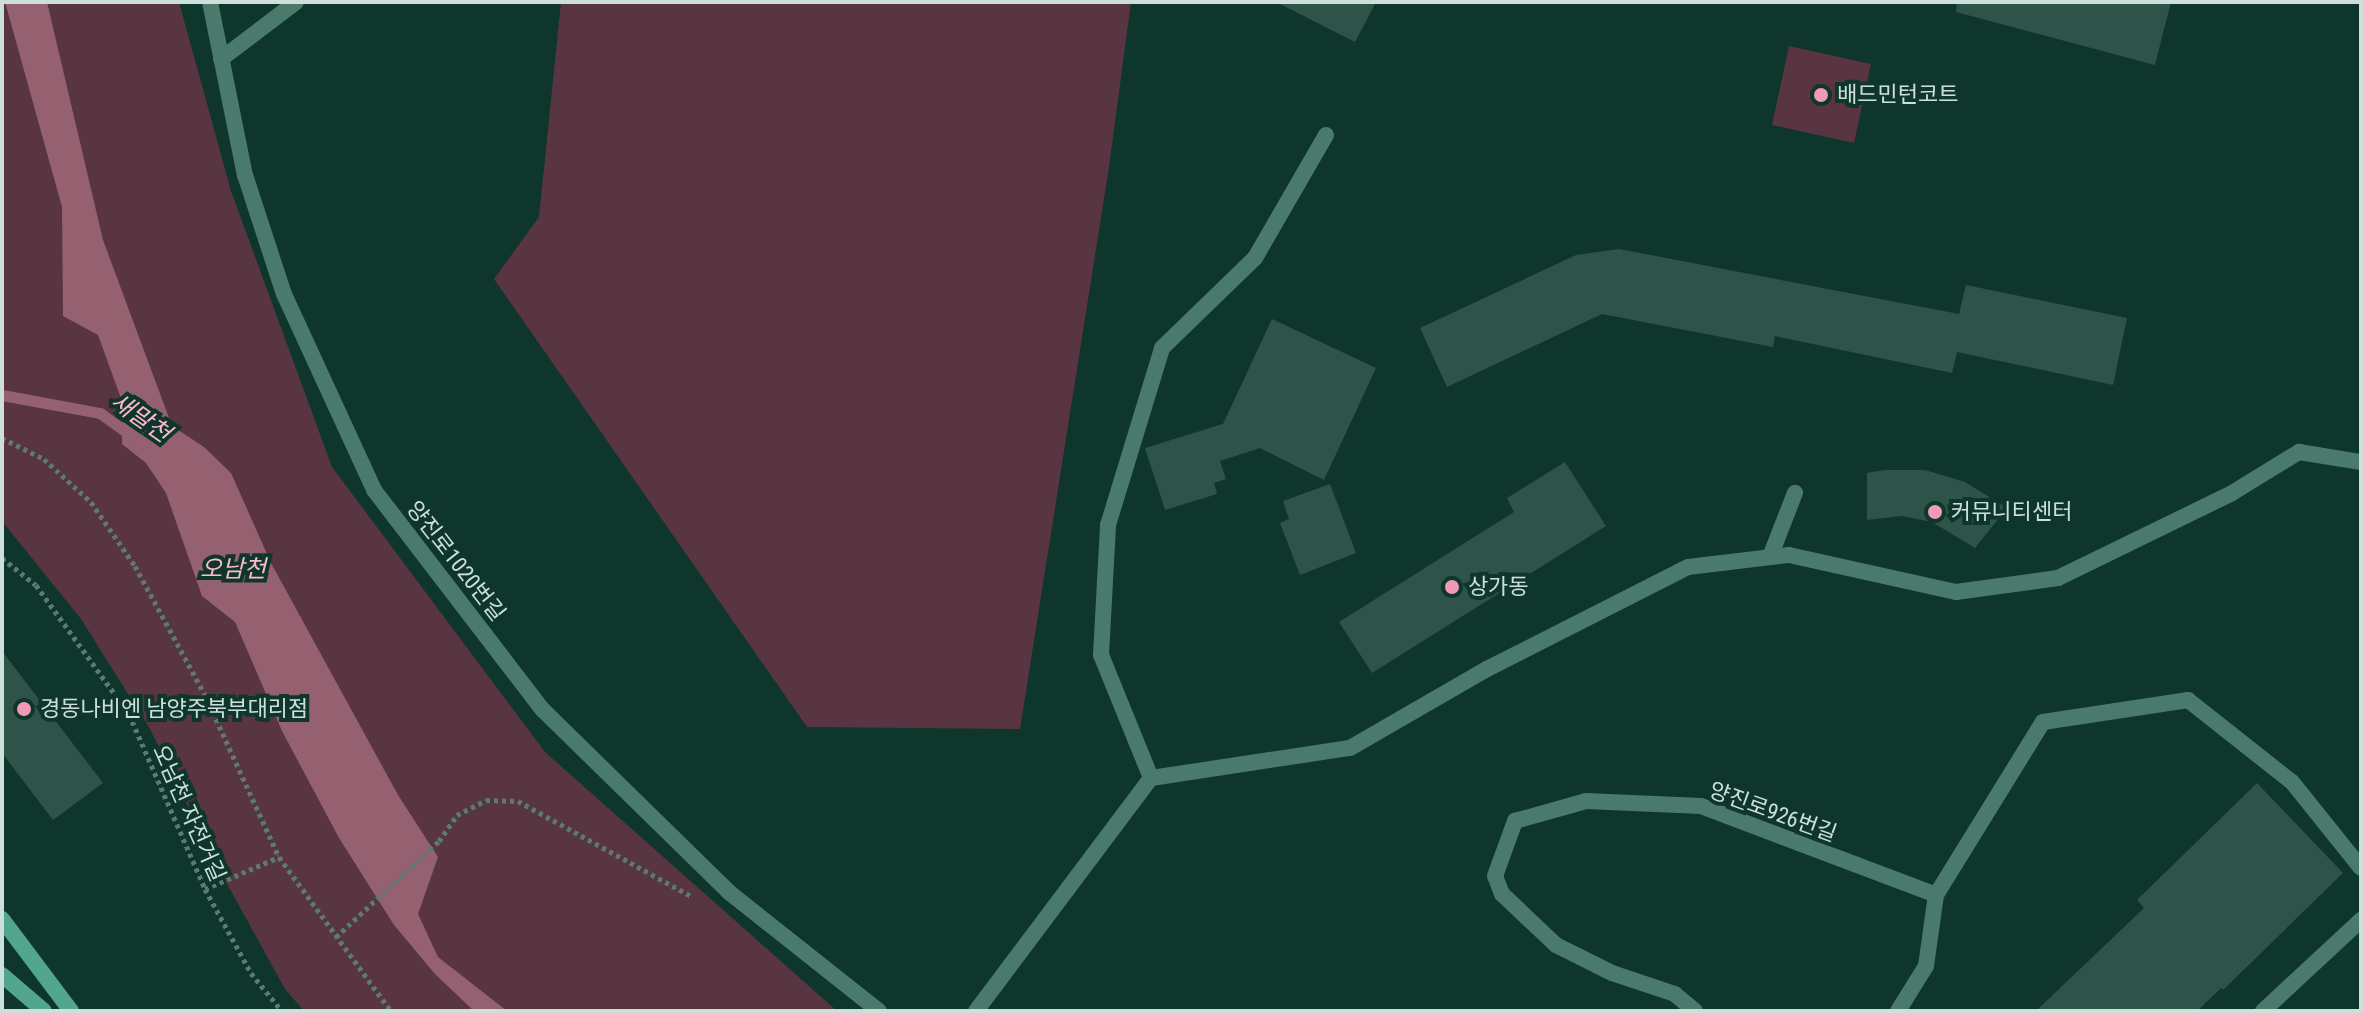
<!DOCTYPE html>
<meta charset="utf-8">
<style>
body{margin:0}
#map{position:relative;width:2363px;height:1013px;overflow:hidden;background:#0f362c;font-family:"Roboto Condensed","Noto Sans KR",sans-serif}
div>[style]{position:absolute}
.green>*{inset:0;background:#583540}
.water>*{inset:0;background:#956171}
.stream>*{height:11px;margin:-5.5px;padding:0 5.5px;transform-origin:5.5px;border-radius:5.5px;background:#956171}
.building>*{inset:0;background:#2e5449}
.path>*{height:5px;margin-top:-2.5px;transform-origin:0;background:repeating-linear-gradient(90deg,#5b7a71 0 4px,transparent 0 8px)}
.lane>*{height:16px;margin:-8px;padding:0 8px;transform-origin:8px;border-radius:8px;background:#497a6c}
.street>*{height:16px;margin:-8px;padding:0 8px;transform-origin:8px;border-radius:8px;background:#497a6c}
.secondary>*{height:16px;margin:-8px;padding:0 8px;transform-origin:8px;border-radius:8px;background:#52a58f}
.dots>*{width:22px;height:22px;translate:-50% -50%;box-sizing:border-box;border:4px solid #0f362c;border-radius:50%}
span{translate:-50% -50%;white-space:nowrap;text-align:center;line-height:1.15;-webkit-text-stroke:8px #0f362c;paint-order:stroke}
.poi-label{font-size:22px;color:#cce0d9}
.left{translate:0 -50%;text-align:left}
.street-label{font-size:22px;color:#cce0d9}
.water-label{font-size:24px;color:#fdbacd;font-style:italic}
.frame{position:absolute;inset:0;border:4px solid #cce0d9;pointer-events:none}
</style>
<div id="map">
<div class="green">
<i style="clip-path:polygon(2px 2px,179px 2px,231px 191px,332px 467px,545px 752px,837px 1011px,304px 1011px,285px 989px,215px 862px,150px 729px,81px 619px,2px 521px)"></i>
<i style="clip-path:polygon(561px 2px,1131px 2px,1109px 167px,1020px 729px,807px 727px,494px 279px,539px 217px)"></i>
<i style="clip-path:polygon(1789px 46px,1871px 64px,1854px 143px,1772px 125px)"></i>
</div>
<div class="water">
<i style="clip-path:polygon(5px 2px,47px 2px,103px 240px,172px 426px,204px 447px,231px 473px,271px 563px,398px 795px,438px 857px,418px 914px,438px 957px,507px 1011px,474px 1011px,435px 974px,394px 925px,339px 838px,282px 731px,235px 622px,202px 596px,166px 493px,146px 463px,122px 444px,122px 401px,98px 335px,63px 316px,62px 207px)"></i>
</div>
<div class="stream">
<i style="left:2px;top:395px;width:100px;rotate:10.4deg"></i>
<i style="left:100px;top:413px;width:39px;rotate:36deg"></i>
</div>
<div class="building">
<i style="clip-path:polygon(1276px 2px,1376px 2px,1355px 42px)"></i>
<i style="clip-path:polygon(1957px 2px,2171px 2px,2155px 65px,1956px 12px)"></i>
<i style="clip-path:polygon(1619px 249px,1959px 314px,1966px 285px,2127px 318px,2113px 385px,1957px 352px,1952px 373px,1775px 336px,1773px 347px,1602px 314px,1447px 387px,1420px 328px,1576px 255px)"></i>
<i style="clip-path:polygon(1272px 319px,1376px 368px,1324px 480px,1260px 448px,1220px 461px,1226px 479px,1214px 483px,1217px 494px,1165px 510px,1145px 448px,1223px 424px)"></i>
<i style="clip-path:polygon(1565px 462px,1606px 526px,1372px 673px,1339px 622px,1514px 512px,1507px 498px)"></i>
<i style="clip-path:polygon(1884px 470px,1925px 470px,1965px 482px,2007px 508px,1975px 548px,1932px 522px,1902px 516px,1867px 520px,1867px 473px)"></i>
<i style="clip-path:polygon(1330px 484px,1356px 553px,1300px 575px,1280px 523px,1289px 519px,1283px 501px)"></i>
<i style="clip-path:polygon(2px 651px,103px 783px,53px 820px,2px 753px)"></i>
<i style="clip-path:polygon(2257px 783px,2343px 873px,2223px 990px,2221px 988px,2197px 1011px,2036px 1011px,2144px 908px,2137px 900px)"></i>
</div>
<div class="path">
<i style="left:2px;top:438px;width:47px;rotate:26.6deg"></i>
<i style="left:44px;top:459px;width:64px;rotate:42.5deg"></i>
<i style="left:91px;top:502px;width:78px;rotate:55.5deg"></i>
<i style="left:135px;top:566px;width:149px;rotate:61.5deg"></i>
<i style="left:206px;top:697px;width:176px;rotate:65.5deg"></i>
<i style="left:279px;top:857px;width:190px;rotate:54deg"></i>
<i style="left:2px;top:558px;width:43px;rotate:38.5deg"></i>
<i style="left:36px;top:585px;width:159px;rotate:54.2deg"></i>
<i style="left:129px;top:714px;width:191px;rotate:66.5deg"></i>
<i style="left:205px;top:889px;width:96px;rotate:61.3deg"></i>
<i style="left:251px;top:973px;width:49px;rotate:50.8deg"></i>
<i style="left:205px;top:889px;width:81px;rotate:-23.4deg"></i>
<i style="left:336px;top:937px;width:141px;rotate:-43deg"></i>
<i style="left:439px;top:841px;width:32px;rotate:-55deg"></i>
<i style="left:457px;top:815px;width:33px;rotate:-27deg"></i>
<i style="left:486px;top:800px;width:32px;rotate:2deg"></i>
<i style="left:518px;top:801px;width:197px;rotate:28.8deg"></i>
</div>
<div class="lane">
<i style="left:221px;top:59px;width:94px;rotate:-37.2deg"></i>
<i style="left:1770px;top:557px;width:69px;rotate:-68.7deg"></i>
<i style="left:1151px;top:778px;width:133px;rotate:-112.1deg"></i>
<i style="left:1101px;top:655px;width:130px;rotate:-86.9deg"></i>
<i style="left:1108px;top:525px;width:185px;rotate:-73deg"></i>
<i style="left:1162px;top:348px;width:129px;rotate:-44.1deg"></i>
<i style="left:1255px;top:258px;width:142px;rotate:-60deg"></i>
</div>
<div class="street">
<i style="left:210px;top:2px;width:177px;rotate:78.6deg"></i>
<i style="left:245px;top:175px;width:125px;rotate:71.9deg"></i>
<i style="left:284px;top:294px;width:216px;rotate:65.3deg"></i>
<i style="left:374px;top:490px;width:277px;rotate:52.5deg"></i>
<i style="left:543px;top:710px;width:262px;rotate:44.4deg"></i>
<i style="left:730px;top:893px;width:190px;rotate:38.4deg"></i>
<i style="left:976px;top:1011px;width:291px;rotate:-53.1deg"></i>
<i style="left:1151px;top:778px;width:201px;rotate:-8.6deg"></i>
<i style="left:1350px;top:748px;width:158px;rotate:-30deg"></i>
<i style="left:1487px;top:669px;width:225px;rotate:-26.9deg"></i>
<i style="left:1688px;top:567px;width:102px;rotate:-6.8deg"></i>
<i style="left:1789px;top:555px;width:171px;rotate:12.5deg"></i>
<i style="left:1956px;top:592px;width:103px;rotate:-7.8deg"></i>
<i style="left:2058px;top:578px;width:194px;rotate:-26deg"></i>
<i style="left:2232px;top:493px;width:79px;rotate:-31.5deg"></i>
<i style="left:2299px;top:452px;width:63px;rotate:9.2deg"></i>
<i style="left:1695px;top:1011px;width:26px;rotate:-140deg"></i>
<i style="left:1675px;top:994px;width:66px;rotate:-161.6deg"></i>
<i style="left:1612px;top:973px;width:63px;rotate:-153.4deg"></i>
<i style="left:1556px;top:945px;width:74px;rotate:-136.6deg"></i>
<i style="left:1502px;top:894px;width:19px;rotate:-111deg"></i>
<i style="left:1495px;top:876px;width:59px;rotate:-70deg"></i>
<i style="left:1515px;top:821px;width:74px;rotate:-15.7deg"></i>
<i style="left:1586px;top:801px;width:115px;rotate:2.5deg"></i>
<i style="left:1701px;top:806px;width:251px;rotate:20.7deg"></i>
<i style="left:1898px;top:1011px;width:53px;rotate:-58.1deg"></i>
<i style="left:1926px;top:966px;width:72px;rotate:-82deg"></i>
<i style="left:1936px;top:895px;width:203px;rotate:-58.3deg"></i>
<i style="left:2043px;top:722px;width:147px;rotate:-8.6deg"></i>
<i style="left:2188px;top:700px;width:132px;rotate:38.3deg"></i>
<i style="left:2292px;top:782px;width:110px;rotate:51.3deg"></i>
<i style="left:2263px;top:1011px;width:134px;rotate:-42.9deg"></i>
</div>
<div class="secondary">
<i style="left:2px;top:919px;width:115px;rotate:53.1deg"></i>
<i style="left:2px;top:975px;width:55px;rotate:40.6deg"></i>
</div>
<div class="dots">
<i style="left:1821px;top:95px;background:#f09ab4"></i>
<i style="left:1935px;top:512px;background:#f09ab4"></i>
<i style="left:1452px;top:587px;background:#f09ab4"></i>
<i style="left:24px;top:709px;background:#f09ab4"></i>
</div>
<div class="poi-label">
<span class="left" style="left:1837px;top:95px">배드민턴코트</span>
<span class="left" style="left:1951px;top:512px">커뮤니티센터</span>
<span class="left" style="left:1468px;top:587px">상가동</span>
<span class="left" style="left:40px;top:709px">경동나비엔 남양주북부대리점</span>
</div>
<div class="street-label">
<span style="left:456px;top:561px;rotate:52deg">양진로1020번길</span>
<span style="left:1773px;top:812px;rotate:20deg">양진로926번길</span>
<span style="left:189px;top:813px;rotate:66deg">오남천 자전거길</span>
</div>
<div class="water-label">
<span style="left:140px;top:418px;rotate:35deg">새말천</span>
<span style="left:233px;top:570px">오남천</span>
</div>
<div class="frame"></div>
</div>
